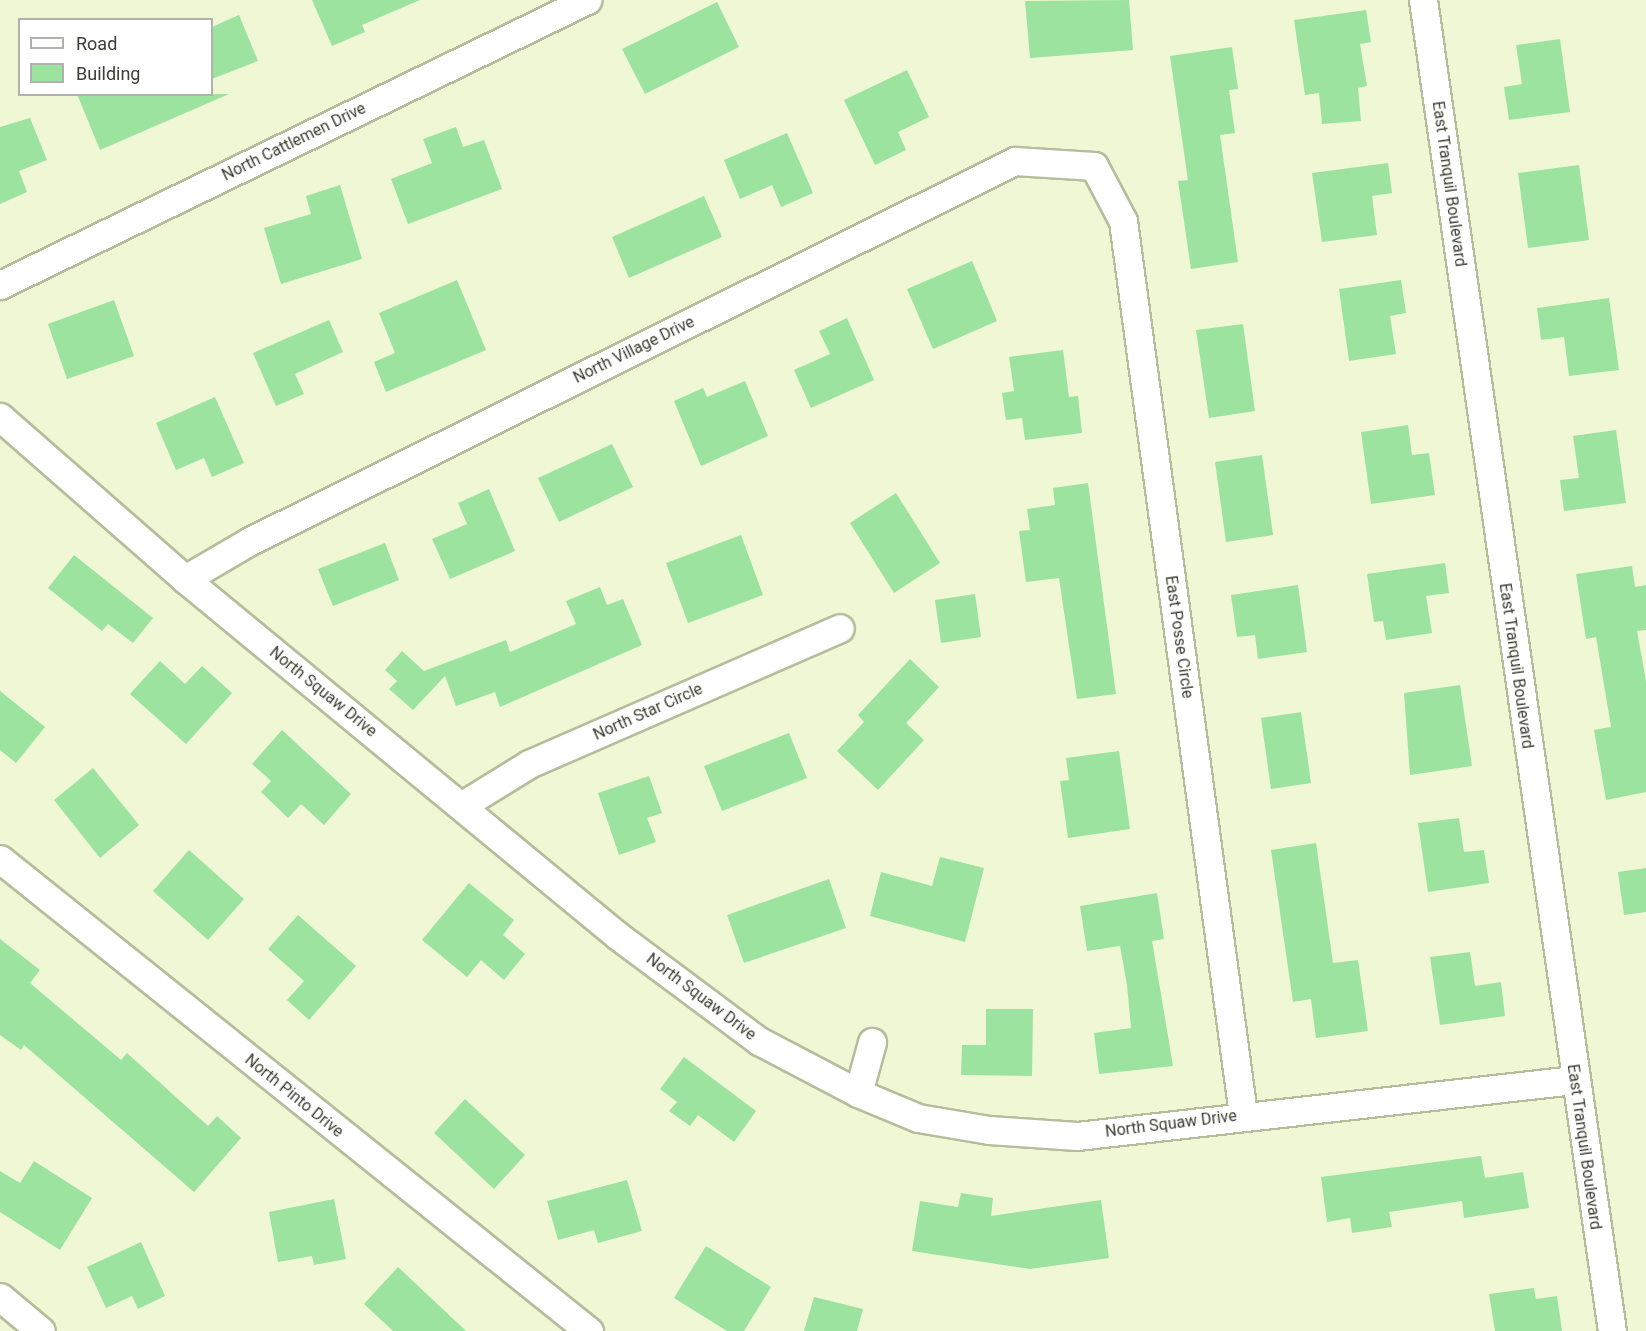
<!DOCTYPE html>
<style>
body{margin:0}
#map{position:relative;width:1646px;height:1331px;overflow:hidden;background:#eff7d4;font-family:Roboto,sans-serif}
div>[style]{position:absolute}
.building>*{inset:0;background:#9ce39f}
.roads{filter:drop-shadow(2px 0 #b5bd9c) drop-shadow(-2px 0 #b5bd9c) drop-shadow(0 2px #b5bd9c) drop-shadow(0 -2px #b5bd9c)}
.minor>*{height:27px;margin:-13.5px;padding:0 13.5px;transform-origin:13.5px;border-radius:13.5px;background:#fff}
span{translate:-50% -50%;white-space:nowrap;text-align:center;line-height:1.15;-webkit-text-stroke:6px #fff;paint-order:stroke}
.street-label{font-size:16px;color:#3b3f31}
.legend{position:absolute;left:18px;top:18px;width:195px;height:78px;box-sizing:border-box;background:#fff;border:2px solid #b1b2ad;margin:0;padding:8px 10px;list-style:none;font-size:18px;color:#3b3f31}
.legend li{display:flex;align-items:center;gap:12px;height:30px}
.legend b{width:30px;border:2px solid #b1b2ad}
</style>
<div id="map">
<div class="building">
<i style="clip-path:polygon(312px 0,420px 0,362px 25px,365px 32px,332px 46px)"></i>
<i style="clip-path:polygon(1129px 0,1133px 50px,1030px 58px,1025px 1px)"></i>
<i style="clip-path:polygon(717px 2px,739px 47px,645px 94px,622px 49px)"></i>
<i style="clip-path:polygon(1366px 10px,1371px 42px,1360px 44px,1367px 86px,1358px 88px,1361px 121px,1322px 124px,1319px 93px,1305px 95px,1294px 20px)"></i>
<i style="clip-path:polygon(239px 15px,258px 61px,212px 79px,212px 27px)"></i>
<i style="clip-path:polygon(1560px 39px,1570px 112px,1509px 120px,1504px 87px,1522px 84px,1516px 45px)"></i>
<i style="clip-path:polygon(1232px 47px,1238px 89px,1229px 90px,1235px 133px,1220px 135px,1238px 262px,1191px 269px,1178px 181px,1188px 180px,1170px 56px)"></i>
<i style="clip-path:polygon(907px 70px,929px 117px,898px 132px,906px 150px,875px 165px,844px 100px)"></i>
<i style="clip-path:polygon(77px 94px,229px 94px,100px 150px)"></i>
<i style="clip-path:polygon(30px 118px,47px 160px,19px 171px,27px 192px,0 204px,0 127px)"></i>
<i style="clip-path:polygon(456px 127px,463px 147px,484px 140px,502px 189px,408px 224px,391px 179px,432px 163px,423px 139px)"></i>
<i style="clip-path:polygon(787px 133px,813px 193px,781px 207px,772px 185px,740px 199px,724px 160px)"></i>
<i style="clip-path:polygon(1388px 163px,1392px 193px,1372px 196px,1377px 235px,1322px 242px,1312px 173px)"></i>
<i style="clip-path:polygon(1579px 165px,1589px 240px,1528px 248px,1518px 173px)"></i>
<i style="clip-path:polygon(340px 185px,362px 259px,281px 284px,264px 228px,311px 214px,306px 196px)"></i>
<i style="clip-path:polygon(704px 196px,722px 237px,629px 278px,612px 237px)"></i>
<i style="clip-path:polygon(972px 261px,997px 321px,933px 349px,907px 289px)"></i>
<i style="clip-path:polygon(457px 280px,486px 350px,386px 392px,374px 362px,395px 353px,379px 313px)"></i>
<i style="clip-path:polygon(1401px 280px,1406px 313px,1390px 316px,1396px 354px,1349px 361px,1339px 289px)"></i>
<i style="clip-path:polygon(1609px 298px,1619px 370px,1569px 376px,1564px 337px,1541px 340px,1537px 308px)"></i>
<i style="clip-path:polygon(114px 300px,134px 356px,67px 379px,48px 324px)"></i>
<i style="clip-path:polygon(847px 318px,874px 380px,811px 408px,794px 370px,830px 354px,819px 331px)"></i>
<i style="clip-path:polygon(329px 320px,343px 352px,295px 374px,304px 394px,276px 406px,253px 353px)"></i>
<i style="clip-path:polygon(1243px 324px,1255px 411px,1209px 418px,1196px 330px)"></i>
<i style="clip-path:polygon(1063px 350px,1069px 397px,1078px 396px,1082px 433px,1025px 440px,1022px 418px,1006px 420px,1002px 393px,1014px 391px,1009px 357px)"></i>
<i style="clip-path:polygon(745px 381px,768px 436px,701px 466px,674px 401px,703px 388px,707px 397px)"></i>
<i style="clip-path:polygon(215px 397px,244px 463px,212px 477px,204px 458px,176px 470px,156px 423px)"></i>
<i style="clip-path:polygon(1408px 425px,1412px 455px,1429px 453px,1435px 495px,1371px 504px,1361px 432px)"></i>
<i style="clip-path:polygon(1616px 430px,1626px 503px,1564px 511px,1560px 480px,1579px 478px,1573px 436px)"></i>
<i style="clip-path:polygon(612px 444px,633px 487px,559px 522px,538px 478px)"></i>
<i style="clip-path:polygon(1262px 455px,1273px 535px,1226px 542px,1215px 462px)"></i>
<i style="clip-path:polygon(1088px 483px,1116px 694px,1077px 699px,1059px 578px,1026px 582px,1019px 531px,1030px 530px,1027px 509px,1055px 505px,1053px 488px)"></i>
<i style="clip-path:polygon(489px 489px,515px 551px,450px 579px,432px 539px,467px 524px,458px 503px)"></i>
<i style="clip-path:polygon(896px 493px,940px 563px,894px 593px,850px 523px)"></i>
<i style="clip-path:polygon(741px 535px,763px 595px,688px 623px,666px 563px)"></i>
<i style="clip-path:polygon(385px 543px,399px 580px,333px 606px,318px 569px)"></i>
<i style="clip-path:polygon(74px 555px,153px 618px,133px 643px,108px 624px,102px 631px,48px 588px)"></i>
<i style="clip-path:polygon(1445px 563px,1449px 593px,1426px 596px,1432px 633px,1386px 640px,1383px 621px,1374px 622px,1367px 574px)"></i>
<i style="clip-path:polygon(1632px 566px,1635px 587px,1646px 585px,1646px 630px,1637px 631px,1646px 681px,1646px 792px,1606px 800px,1594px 730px,1611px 727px,1596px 637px,1586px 639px,1576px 574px)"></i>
<i style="clip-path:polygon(1298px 585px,1307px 652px,1258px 659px,1255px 635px,1237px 637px,1231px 595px)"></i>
<i style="clip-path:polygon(600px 587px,607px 605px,623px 599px,642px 645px,500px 707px,495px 692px,456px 706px,445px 676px,413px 710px,389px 689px,397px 681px,385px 670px,402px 651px,424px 671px,506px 640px,510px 652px,576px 624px,566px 601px)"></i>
<i style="clip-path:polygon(975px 594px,981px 637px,941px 643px,935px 600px)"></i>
<i style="clip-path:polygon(910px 659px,939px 687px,906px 723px,924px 740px,878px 790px,837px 751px,864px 722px,858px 715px)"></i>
<i style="clip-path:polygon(160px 661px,185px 684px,202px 666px,232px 693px,186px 744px,130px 694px)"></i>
<i style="clip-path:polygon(1460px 685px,1472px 766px,1410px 775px,1404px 693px)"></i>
<i style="clip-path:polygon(0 691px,45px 727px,16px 763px,0 750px)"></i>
<i style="clip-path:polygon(1301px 712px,1311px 783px,1271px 789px,1261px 718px)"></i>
<i style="clip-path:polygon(282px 730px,351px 794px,324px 825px,301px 804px,288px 818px,261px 792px,271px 781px,252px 764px)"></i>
<i style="clip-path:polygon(789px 733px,807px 778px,722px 811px,704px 766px)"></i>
<i style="clip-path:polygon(1119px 751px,1130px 829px,1068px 838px,1060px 781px,1069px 780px,1066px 758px)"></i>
<i style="clip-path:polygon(93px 768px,139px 825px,100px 858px,54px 800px)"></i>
<i style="clip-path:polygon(649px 776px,662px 813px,647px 818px,656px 842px,619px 855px,598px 793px)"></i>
<i style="clip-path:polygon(1459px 818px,1464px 852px,1484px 850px,1489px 883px,1428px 892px,1418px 823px)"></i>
<i style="clip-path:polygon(1316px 843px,1333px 963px,1358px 960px,1368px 1031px,1316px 1038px,1311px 999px,1293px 1002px,1271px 850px)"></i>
<i style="clip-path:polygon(189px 850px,244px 899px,208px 940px,153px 891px)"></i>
<i style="clip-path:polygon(940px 857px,984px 868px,965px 942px,870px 916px,881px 872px,932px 886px)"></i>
<i style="clip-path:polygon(1646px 868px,1646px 912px,1624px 915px,1618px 872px)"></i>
<i style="clip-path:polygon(829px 879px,846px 928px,744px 963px,727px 915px)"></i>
<i style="clip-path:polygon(469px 883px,514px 920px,503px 935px,525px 954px,504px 980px,481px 960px,467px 977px,422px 940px)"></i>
<i style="clip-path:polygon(1157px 893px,1164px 939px,1152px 941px,1173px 1066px,1099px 1074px,1094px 1033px,1131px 1028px,1127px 985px,1120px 946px,1087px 951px,1080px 906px)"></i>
<i style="clip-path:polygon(298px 915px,356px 966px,309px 1020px,287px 1000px,304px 981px,268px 949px)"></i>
<i style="clip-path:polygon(0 939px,40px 970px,30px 983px,121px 1060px,127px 1053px,208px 1126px,217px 1116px,241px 1138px,194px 1192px,24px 1045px,21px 1050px,0 1035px)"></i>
<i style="clip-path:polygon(1470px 952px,1475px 986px,1501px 982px,1505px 1016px,1440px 1025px,1430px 957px)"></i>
<i style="clip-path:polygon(986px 1009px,1033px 1009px,1032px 1076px,961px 1075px,962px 1045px,986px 1045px)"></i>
<i style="clip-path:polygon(684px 1057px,756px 1111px,734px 1142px,698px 1115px,690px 1126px,669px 1111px,677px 1102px,660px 1089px)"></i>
<i style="clip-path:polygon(465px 1099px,525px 1155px,494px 1189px,434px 1133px)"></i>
<i style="clip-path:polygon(1481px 1156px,1485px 1178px,1523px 1172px,1529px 1208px,1464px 1218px,1462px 1201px,1389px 1212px,1392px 1227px,1352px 1233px,1350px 1218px,1327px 1222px,1321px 1177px)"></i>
<i style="clip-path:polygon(34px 1161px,92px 1198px,60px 1250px,0 1212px,0 1171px,20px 1183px)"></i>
<i style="clip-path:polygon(627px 1180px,642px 1231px,598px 1243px,594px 1230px,558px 1240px,547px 1201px)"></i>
<i style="clip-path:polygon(961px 1193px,993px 1198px,991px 1216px,1101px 1200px,1109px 1258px,1030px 1269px,912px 1251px,920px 1201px,958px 1207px)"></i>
<i style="clip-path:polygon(334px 1199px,346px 1259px,314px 1265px,312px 1256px,278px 1262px,269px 1212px)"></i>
<i style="clip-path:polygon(141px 1242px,165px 1296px,138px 1309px,132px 1296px,106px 1308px,87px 1267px)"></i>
<i style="clip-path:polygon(706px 1246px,771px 1287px,744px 1331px,727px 1331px,674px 1298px)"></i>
<i style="clip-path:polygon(398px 1267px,466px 1331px,393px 1331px,364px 1304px)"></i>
<i style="clip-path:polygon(1534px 1288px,1536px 1299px,1557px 1296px,1562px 1331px,1495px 1331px,1489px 1294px)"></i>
<i style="clip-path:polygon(814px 1297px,863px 1309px,857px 1331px,804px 1331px)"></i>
</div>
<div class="roads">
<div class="minor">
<i style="left:1423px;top:0;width:1344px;rotate:81.92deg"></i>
<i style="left:0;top:285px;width:653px;rotate:-25.9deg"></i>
<i style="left:0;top:417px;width:246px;rotate:41.2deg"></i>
<i style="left:185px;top:579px;width:561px;rotate:39.5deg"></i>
<i style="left:618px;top:936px;width:176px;rotate:36.7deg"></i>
<i style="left:759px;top:1041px;width:112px;rotate:27.7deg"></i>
<i style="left:858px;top:1093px;width:65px;rotate:22.6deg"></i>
<i style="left:918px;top:1118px;width:72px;rotate:9.6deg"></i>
<i style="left:989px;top:1130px;width:88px;rotate:3.9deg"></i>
<i style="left:1077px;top:1136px;width:500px;rotate:-6.43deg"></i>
<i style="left:185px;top:579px;width:75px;rotate:-30.3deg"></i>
<i style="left:250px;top:541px;width:854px;rotate:-26.42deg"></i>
<i style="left:1015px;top:161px;width:79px;rotate:3.6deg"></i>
<i style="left:1094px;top:166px;width:62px;rotate:62.2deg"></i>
<i style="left:1123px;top:221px;width:902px;rotate:82.35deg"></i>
<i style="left:461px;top:806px;width:80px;rotate:-31.7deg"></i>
<i style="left:529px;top:764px;width:339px;rotate:-23.6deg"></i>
<i style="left:0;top:859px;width:755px;rotate:38.71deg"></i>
<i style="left:858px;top:1093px;width:53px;rotate:-74.6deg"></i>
<i style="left:0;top:1297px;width:53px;rotate:39.7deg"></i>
</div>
</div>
<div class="street-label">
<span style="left:294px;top:142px;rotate:-26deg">North Cattlemen Drive</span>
<span style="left:1449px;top:184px;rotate:82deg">East Tranquil Boulevard</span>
<span style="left:634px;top:350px;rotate:-26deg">North Village Drive</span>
<span style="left:1179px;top:637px;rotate:82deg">East Posse Circle</span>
<span style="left:1516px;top:666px;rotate:82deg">East Tranquil Boulevard</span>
<span style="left:323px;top:692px;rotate:39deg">North Squaw Drive</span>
<span style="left:648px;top:712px;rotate:-24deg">North Star Circle</span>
<span style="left:701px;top:997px;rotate:37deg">North Squaw Drive</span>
<span style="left:294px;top:1096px;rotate:39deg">North Pinto Drive</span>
<span style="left:1171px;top:1124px;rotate:-7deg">North Squaw Drive</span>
<span style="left:1584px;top:1147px;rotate:82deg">East Tranquil Boulevard</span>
</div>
<ul class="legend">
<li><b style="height:8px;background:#fff"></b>Road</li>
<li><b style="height:16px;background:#9ce39f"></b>Building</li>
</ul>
</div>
